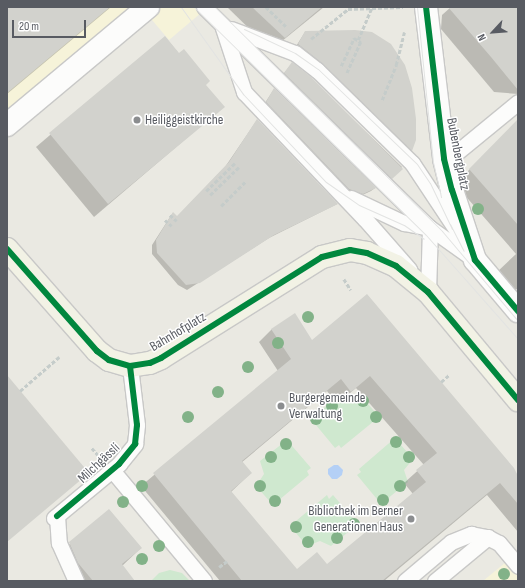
<!DOCTYPE html>
<meta charset="utf-8">
<style>
body{margin:0}
#map{position:relative;width:525px;height:588px;overflow:hidden;background:#eae9e2;font-family:"Sofia Sans Condensed",sans-serif}
div>[style]{position:absolute}
.commercial>*{inset:0;background:#f6f3d9}
.green>*{inset:0;background:#cfe8cf}
.water>*{inset:0;background:#b4d0f6}
.shadow>*{inset:0;background:#0003}
.building>*{inset:0;background:#d2d2cd}
.path>*{height:2.5px;margin-top:-1.25px;transform-origin:0;background:repeating-linear-gradient(90deg,#c5ccca 0 4px,transparent 0 6px)}
.roads{filter:drop-shadow(1px 0 #c8c8c7) drop-shadow(-1px 0 #c8c8c7) drop-shadow(0 1px #c8c8c7) drop-shadow(0 -1px #c8c8c7)}
.service>*{height:15px;margin:-7.5px;padding:0 7.5px;transform-origin:7.5px;border-radius:7.5px;background:#fcfcfb}
.minor>*{height:22px;margin:-11px;padding:0 11px;transform-origin:11px;border-radius:11px;background:#fcfcfb}
.primary>*{height:22px;margin:-11px;padding:0 11px;transform-origin:11px;border-radius:11px;background:#f2f2e5}
.tram>*{height:1px;margin:-0.5px;padding:0 0.5px;transform-origin:0.5px;border-radius:0.5px;background:#e2e3e2}
.cycleway>*{height:6px;margin:-3px;padding:0 3px;transform-origin:3px;border-radius:3px;background:#00873e}
.trees>*{width:12px;height:12px;margin:-6px;border-radius:50%;background:#82b288}
.dots>*{width:11px;height:11px;translate:-50% -50%;box-sizing:border-box;border:2px solid #fff;border-radius:50%}
span{translate:-50% -50%;white-space:nowrap;text-align:center;line-height:1.15;-webkit-text-stroke:3px #fff;paint-order:stroke}
.poi-label{font-size:14px;color:#585b62}
.left{translate:0 -50%;text-align:left}
.right{translate:-100% -50%;text-align:right}
.street-label{font-size:14px;color:#585b62}
.frame{position:absolute;inset:0;border:8px solid #585b62;pointer-events:none}
.north{position:absolute;left:473px;top:12px;width:40px;height:40px;-webkit-text-stroke:3px #fff;paint-order:stroke;rotate:244deg;font-size:11px;font-weight:700;line-height:16px;text-align:center;color:#585b62}
.north::after{content:'';display:block;margin:auto;width:14px;height:18px;background:#585b62;clip-path:polygon(50% 0,100% 100%,50% 72%,0 100%)}
.scale{position:absolute;left:12px;top:20px;width:74px;height:18px;box-sizing:border-box;border:2px solid #585b62;border-top:0;padding-left:5px;font-size:12px;line-height:14px;white-space:nowrap;color:#585b62;-webkit-text-stroke:3px #fff;paint-order:stroke}
</style>
<div id="map">
<div class="commercial">
<i style="clip-path:polygon(7px 7px,130px 7px,7px 110px)"></i>
<i style="clip-path:polygon(141px 7px,208px 7px,169px 40px)"></i>
<i style="clip-path:polygon(518px 552px,518px 581px,483px 581px)"></i>
</div>
<div class="green">
<i style="clip-path:polygon(337px 397px,349px 403px,362px 397px,379px 417px,341px 448px,339px 445px,335px 448px,311px 419px)"></i>
<i style="clip-path:polygon(395px 438px,413px 459px,404px 470px,408px 482px,381px 504px,357px 475px,361px 472px,359px 469px)"></i>
<i style="clip-path:polygon(287px 440px,311px 468px,307px 471px,309px 475px,273px 505px,256px 486px,264px 474px,260px 461px)"></i>
<i style="clip-path:polygon(327px 495px,329px 499px,333px 495px,358px 524px,331px 546px,320px 541px,307px 546px,290px 526px)"></i>
<i style="clip-path:polygon(170px 570px,182px 573px,190px 581px,151px 581px,159px 573px)"></i>
</div>
<div class="water">
<i style="clip-path:polygon(334px 465px,338px 465px,343px 470px,342px 475px,337px 479px,332px 479px,328px 474px,328px 469px)"></i>
</div>
<div class="shadow">
<i style="clip-path:polygon(7px 7px,111px 7px,7px 94px)"></i>
<i style="clip-path:polygon(227px 7px,324px 7px,271px 50px)"></i>
<i style="clip-path:polygon(451px 7px,518px 7px,518px 94px,494px 92px,441px 29px,442px 15px)"></i>
<i style="clip-path:polygon(305px 32px,412px 150px,408px 154px,295px 48px)"></i>
<i style="clip-path:polygon(165px 37px,223px 107px,94px 217px,36px 147px)"></i>
<i style="clip-path:polygon(289px 67px,310px 78px,402px 167px,389px 181px,281px 77px)"></i>
<i style="clip-path:polygon(274px 89px,375px 188px,371px 191px,358px 197px,346px 193px,263px 106px)"></i>
<i style="clip-path:polygon(257px 120px,337px 204px,269px 238px,187px 290px,178px 285px,152px 254px,152px 245px,170px 217px,173px 213px,177px 217px,225px 167px)"></i>
<i style="clip-path:polygon(518px 121px,518px 288px,512px 293px,496px 273px,516px 254px,455px 184px)"></i>
<i style="clip-path:polygon(evenodd,367px 295px,518px 476px,518px 532px,487px 495px,384px 581px,220px 581px,141px 486px,278px 371px,259px 342px,272px 329px,311px 342px,367px 295px,356px 388px,424px 465px,404px 483px,413px 494px,327px 565px,297px 571px,231px 492px,251px 473px,241px 463px,327px 391px,337px 404px,356px 388px)"></i>
<i style="clip-path:polygon(109px 510px,141px 548px,122px 566px,122px 581px,69px 581px,56px 556px)"></i>
</div>
<div class="building">
<i style="clip-path:polygon(7px 7px,110px 7px,7px 93px)"></i>
<i style="clip-path:polygon(252px 7px,322px 7px,285px 38px)"></i>
<i style="clip-path:polygon(448px 7px,518px 7px,518px 90px,491px 57px)"></i>
<i style="clip-path:polygon(355px 30px,372px 32px,391px 44px,405px 65px,412px 88px,416px 119px,416px 140px,412px 151px,323px 64px,298px 44px,305px 31px)"></i>
<i style="clip-path:polygon(165px 36px,179px 53px,184px 49px,210px 81px,206px 85px,225px 107px,108px 204px,49px 133px)"></i>
<i style="clip-path:polygon(292px 62px,311px 77px,403px 169px,392px 179px,284px 73px)"></i>
<i style="clip-path:polygon(274px 88px,376px 188px,363px 194px,349px 189px,266px 102px)"></i>
<i style="clip-path:polygon(257px 119px,338px 204px,274px 235px,200px 283px,186px 285px,157px 253px,156px 240px,173px 212px,177px 216px,229px 162px)"></i>
<i style="clip-path:polygon(518px 119px,518px 225px,469px 169px)"></i>
<i style="clip-path:polygon(evenodd,367px 294px,514px 468px,518px 476px,518px 504px,500px 483px,382px 581px,242px 581px,153px 473px,291px 359px,271px 329px,295px 313px,312px 340px,367px 294px,370px 376px,437px 453px,416px 470px,426px 482px,327px 564px,317px 552px,297px 569px,231px 491px,252px 473px,242px 461px,341px 379px,351px 392px,370px 376px)"></i>
<i style="clip-path:polygon(7px 375px,89px 473px,7px 542px)"></i>
<i style="clip-path:polygon(109px 509px,142px 548px,122px 564px,135px 581px,93px 581px,78px 563px,69px 542px)"></i>
</div>
<div class="path">
<i style="left:266px;top:7px;width:28px;rotate:44deg"></i>
<i style="left:311px;top:39px;width:48px;rotate:-39deg"></i>
<i style="left:348px;top:9px;width:55px;rotate:-2.1deg"></i>
<i style="left:358px;top:40px;width:36px;rotate:-67deg"></i>
<i style="left:341px;top:66px;width:31px;rotate:-65deg"></i>
<i style="left:354px;top:38px;width:8px;rotate:30deg"></i>
<i style="left:361px;top:42px;width:34px;rotate:114deg"></i>
<i style="left:382px;top:100px;width:38px;rotate:-68deg"></i>
<i style="left:396px;top:65px;width:34px;rotate:-76deg"></i>
<i style="left:206px;top:191px;width:40px;rotate:-44deg"></i>
<i style="left:210px;top:195px;width:40px;rotate:-44deg"></i>
<i style="left:221px;top:206px;width:35px;rotate:-45deg"></i>
<i style="left:170px;top:215px;width:9px;rotate:41deg"></i>
<i style="left:165px;top:220px;width:9px;rotate:41deg"></i>
<i style="left:344px;top:279px;width:13px;rotate:58deg"></i>
<i style="left:441px;top:382px;width:11px;rotate:-41deg"></i>
<i style="left:20px;top:391px;width:52px;rotate:-41.1deg"></i>
<i style="left:92px;top:448px;width:9px;rotate:49deg"></i>
<i style="left:219px;top:567px;width:10px;rotate:-37deg"></i>
</div>
<div class="roads">
<div class="service">
<i style="left:204px;top:7px;width:316px;rotate:44.4deg"></i>
<i style="left:430px;top:228px;width:55px;rotate:35.4deg"></i>
<i style="left:222px;top:25px;width:71px;rotate:71.8deg"></i>
<i style="left:244px;top:92px;width:175px;rotate:46.4deg"></i>
<i style="left:365px;top:219px;width:67px;rotate:48.7deg"></i>
<i style="left:231px;top:29px;width:68px;rotate:20.6deg"></i>
<i style="left:295px;top:53px;width:28px;rotate:38deg"></i>
<i style="left:317px;top:70px;width:133px;rotate:44.4deg"></i>
<i style="left:412px;top:163px;width:89px;rotate:56.5deg"></i>
<i style="left:445px;top:162px;width:94px;rotate:-39.4deg"></i>
<i style="left:351px;top:198px;width:59px;rotate:25.3deg"></i>
<i style="left:404px;top:223px;width:26px;rotate:11deg"></i>
<i style="left:428px;top:292px;width:64px;rotate:-88.2deg"></i>
<i style="left:112px;top:470px;width:144px;rotate:50.3deg"></i>
<i style="left:57px;top:516px;width:27px;rotate:86deg"></i>
<i style="left:59px;top:543px;width:42px;rotate:65.9deg"></i>
<i style="left:54px;top:518px;width:85px;rotate:-39.7deg"></i>
<i style="left:119px;top:464px;width:26px;rotate:-51deg"></i>
<i style="left:135px;top:444px;width:19px;rotate:-84deg"></i>
<i style="left:137px;top:425px;width:59px;rotate:-96.8deg"></i>
<i style="left:405px;top:581px;width:60px;rotate:-40.3deg"></i>
<i style="left:451px;top:542px;width:22px;rotate:-22deg"></i>
<i style="left:471px;top:534px;width:16px;rotate:11deg"></i>
<i style="left:487px;top:537px;width:13px;rotate:27deg"></i>
<i style="left:499px;top:543px;width:30px;rotate:50deg"></i>
<i style="left:435px;top:581px;width:69px;rotate:-39.7deg"></i>
</div>
<div class="minor">
<i style="left:426px;top:7px;width:153px;rotate:83.2deg"></i>
<i style="left:444px;top:159px;width:32px;rotate:76deg"></i>
<i style="left:452px;top:190px;width:74px;rotate:71.8deg"></i>
<i style="left:475px;top:260px;width:67px;rotate:49.9deg"></i>
<i style="left:7px;top:125px;width:184px;rotate:-39.9deg"></i>
</div>
<div class="primary">
<i style="left:7px;top:249px;width:136px;rotate:48.6deg"></i>
<i style="left:97px;top:351px;width:15px;rotate:37deg"></i>
<i style="left:109px;top:360px;width:22px;rotate:16deg"></i>
<i style="left:130px;top:366px;width:20px;rotate:-9deg"></i>
<i style="left:150px;top:363px;width:12px;rotate:-24deg"></i>
<i style="left:161px;top:358px;width:190px;rotate:-32.1deg"></i>
<i style="left:322px;top:257px;width:29px;rotate:-14deg"></i>
<i style="left:350px;top:250px;width:17px;rotate:10deg"></i>
<i style="left:367px;top:253px;width:32px;rotate:24deg"></i>
<i style="left:396px;top:266px;width:41px;rotate:39.1deg"></i>
<i style="left:428px;top:292px;width:141px;rotate:50.2deg"></i>
</div>
</div>
<div class="tram">
<i style="left:181px;top:7px;width:107px;rotate:54.5deg"></i>
<i style="left:243px;top:94px;width:121px;rotate:46.7deg"></i>
<i style="left:326px;top:182px;width:40px;rotate:34.9deg"></i>
<i style="left:359px;top:205px;width:49px;rotate:24deg"></i>
<i style="left:404px;top:225px;width:24px;rotate:35deg"></i>
<i style="left:194px;top:7px;width:325px;rotate:44.5deg"></i>
<i style="left:426px;top:235px;width:139px;rotate:48.5deg"></i>
<i style="left:215px;top:7px;width:319px;rotate:44.6deg"></i>
<i style="left:442px;top:231px;width:118px;rotate:49.8deg"></i>
<i style="left:417px;top:7px;width:156px;rotate:84.1deg"></i>
<i style="left:433px;top:162px;width:36px;rotate:77deg"></i>
<i style="left:244px;top:29px;width:56px;rotate:25.2deg"></i>
<i style="left:295px;top:53px;width:28px;rotate:35deg"></i>
<i style="left:318px;top:69px;width:137px;rotate:43.8deg"></i>
<i style="left:417px;top:164px;width:23px;rotate:56deg"></i>
<i style="left:430px;top:183px;width:51px;rotate:64.4deg"></i>
<i style="left:450px;top:224px;width:30px;rotate:63deg"></i>
</div>
<div class="cycleway">
<i style="left:426px;top:7px;width:153px;rotate:83.2deg"></i>
<i style="left:444px;top:159px;width:32px;rotate:76deg"></i>
<i style="left:452px;top:190px;width:74px;rotate:71.8deg"></i>
<i style="left:475px;top:260px;width:67px;rotate:49.9deg"></i>
<i style="left:7px;top:249px;width:136px;rotate:48.6deg"></i>
<i style="left:97px;top:351px;width:15px;rotate:37deg"></i>
<i style="left:109px;top:360px;width:22px;rotate:16deg"></i>
<i style="left:130px;top:366px;width:20px;rotate:-9deg"></i>
<i style="left:150px;top:363px;width:12px;rotate:-24deg"></i>
<i style="left:161px;top:358px;width:190px;rotate:-32.1deg"></i>
<i style="left:322px;top:257px;width:29px;rotate:-14deg"></i>
<i style="left:350px;top:250px;width:17px;rotate:10deg"></i>
<i style="left:367px;top:253px;width:32px;rotate:24deg"></i>
<i style="left:396px;top:266px;width:41px;rotate:39.1deg"></i>
<i style="left:428px;top:292px;width:141px;rotate:50.2deg"></i>
<i style="left:57px;top:516px;width:81px;rotate:-40deg"></i>
<i style="left:119px;top:464px;width:26px;rotate:-51deg"></i>
<i style="left:135px;top:444px;width:19px;rotate:-84deg"></i>
<i style="left:137px;top:425px;width:59px;rotate:-96.8deg"></i>
</div>
<div class="trees">
<i style="left:478px;top:209px"></i>
<i style="left:308px;top:317px"></i>
<i style="left:278px;top:343px"></i>
<i style="left:248px;top:367px"></i>
<i style="left:218px;top:392px"></i>
<i style="left:363px;top:401px"></i>
<i style="left:332px;top:406px"></i>
<i style="left:188px;top:417px"></i>
<i style="left:376px;top:417px"></i>
<i style="left:316px;top:419px"></i>
<i style="left:396px;top:442px"></i>
<i style="left:286px;top:444px"></i>
<i style="left:271px;top:457px"></i>
<i style="left:409px;top:457px"></i>
<i style="left:142px;top:486px"></i>
<i style="left:260px;top:486px"></i>
<i style="left:400px;top:486px"></i>
<i style="left:383px;top:500px"></i>
<i style="left:275px;top:501px"></i>
<i style="left:123px;top:502px"></i>
<i style="left:354px;top:524px"></i>
<i style="left:296px;top:527px"></i>
<i style="left:337px;top:538px"></i>
<i style="left:308px;top:542px"></i>
<i style="left:159px;top:546px"></i>
<i style="left:142px;top:559px"></i>
<i style="left:504px;top:574px"></i>
</div>
<div class="dots">
<i style="left:137px;top:120px;background:#8b8d8f"></i>
<i style="left:281px;top:406px;background:#8b8d8f"></i>
<i style="left:411px;top:519px;background:#8b8d8f"></i>
</div>
<div class="poi-label">
<span class="left" style="left:145px;top:120px">Heiliggeistkirche</span>
<span class="left" style="left:289px;top:406px">Burgergemeinde<br>Verwaltung</span>
<span class="right" style="left:403px;top:519px">Bibliothek im Berner<br>Generationen Haus</span>
</div>
<div class="street-label">
<span style="left:458px;top:154px;rotate:79deg">Bubenbergplatz</span>
<span style="left:178px;top:332px;rotate:-31deg">Bahnhofplatz</span>
<span style="left:99px;top:463px;rotate:-43deg">Milchgässli</span>
</div>
<div class="frame"></div>
<div class="north">N</div>
<div class="scale">20 m</div>
</div>
